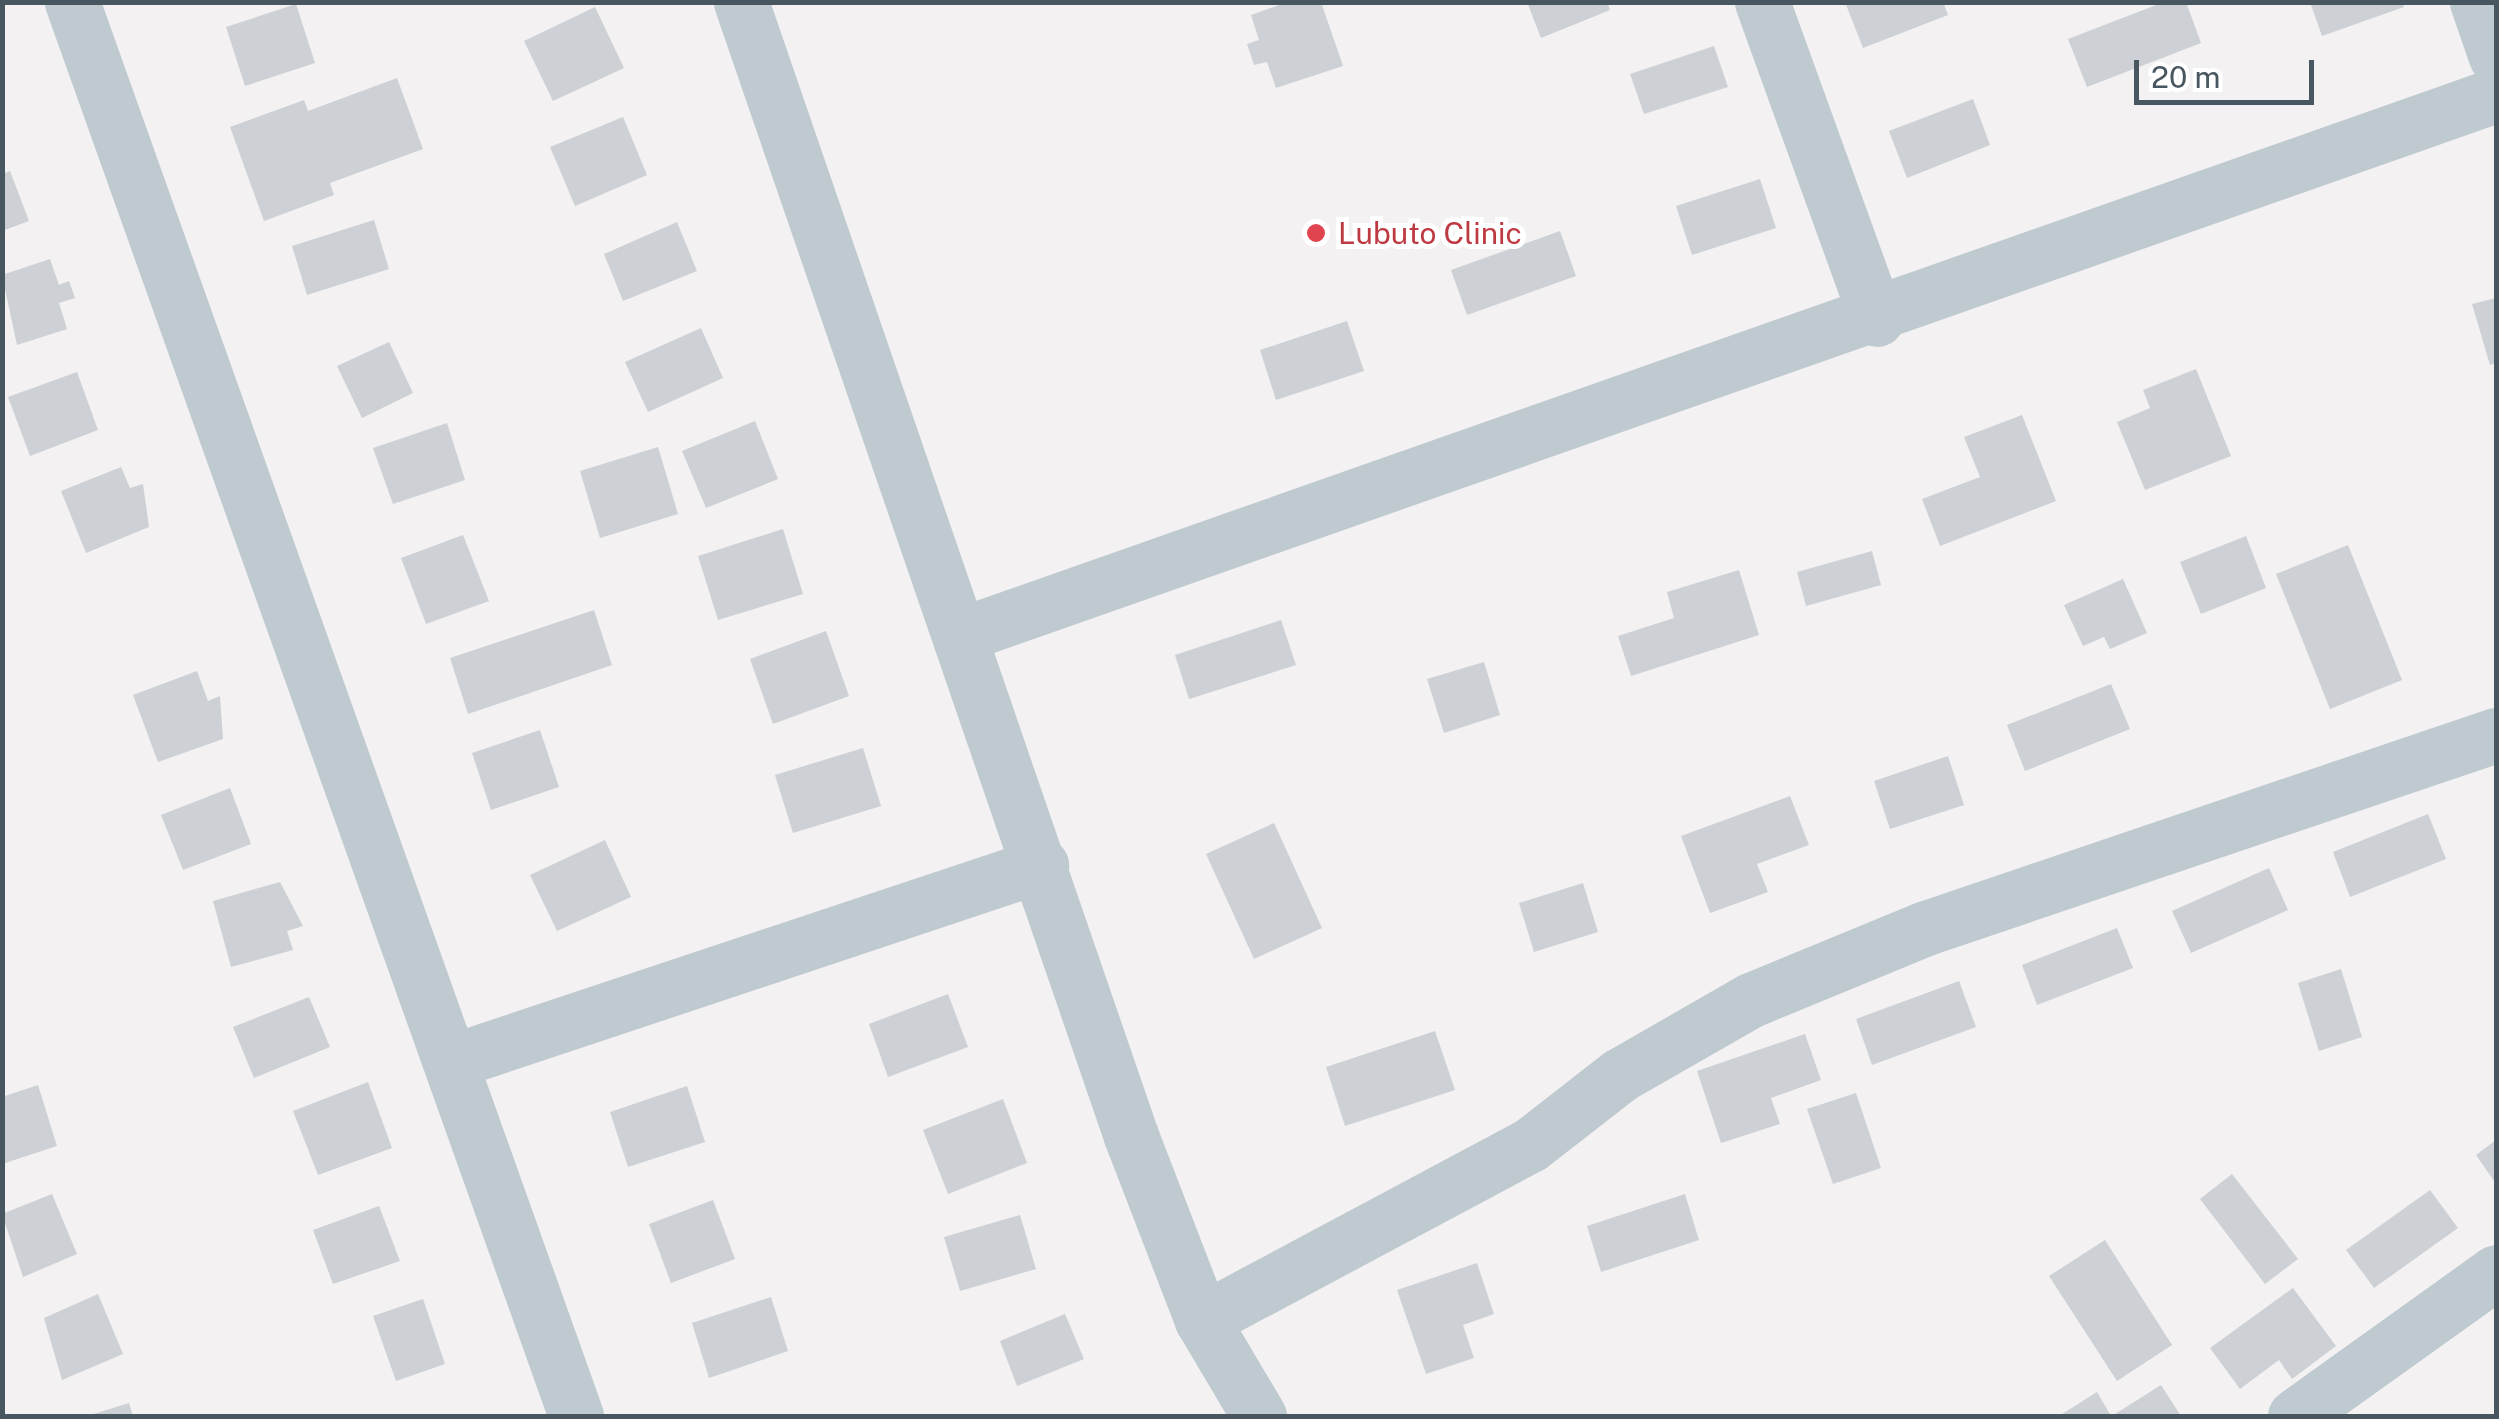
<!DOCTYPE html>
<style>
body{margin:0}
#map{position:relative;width:2499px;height:1419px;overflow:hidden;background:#f3f1f1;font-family:"Public Sans",sans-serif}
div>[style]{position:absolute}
.building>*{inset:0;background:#cdd0d5}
.street>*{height:55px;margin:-27.5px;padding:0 27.5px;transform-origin:27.5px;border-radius:27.5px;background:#bec9d0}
.dots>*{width:28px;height:28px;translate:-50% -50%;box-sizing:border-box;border:5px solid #fff;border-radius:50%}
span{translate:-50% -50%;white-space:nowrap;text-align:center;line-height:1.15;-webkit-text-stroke:10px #fff;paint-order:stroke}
.health-label{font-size:30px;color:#be3a42}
.left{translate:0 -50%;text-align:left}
.frame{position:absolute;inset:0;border:5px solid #48565f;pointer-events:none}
.scale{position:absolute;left:2134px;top:60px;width:180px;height:45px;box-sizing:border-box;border:5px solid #48565f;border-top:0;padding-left:12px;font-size:30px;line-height:35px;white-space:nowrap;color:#48565f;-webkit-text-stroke:8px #fff;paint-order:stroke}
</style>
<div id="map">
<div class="building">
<i style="clip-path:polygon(1288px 2px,1321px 2px,1343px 66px,1276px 88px,1267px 62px,1254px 65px,1247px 44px,1259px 40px,1251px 15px)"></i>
<i style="clip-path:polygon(1527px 2px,1607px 2px,1610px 10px,1541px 38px)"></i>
<i style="clip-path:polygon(1845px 2px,1943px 2px,1948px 15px,1863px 48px)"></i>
<i style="clip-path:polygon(2164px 2px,2186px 2px,2201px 43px,2087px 87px,2068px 39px)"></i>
<i style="clip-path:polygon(2310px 2px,2402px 2px,2404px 7px,2322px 36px)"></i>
<i style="clip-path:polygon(296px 4px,315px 63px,245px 86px,226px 27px)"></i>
<i style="clip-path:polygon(595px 7px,624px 68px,553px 101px,524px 41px)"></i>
<i style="clip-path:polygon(1714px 46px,1728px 87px,1644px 114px,1630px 74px)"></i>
<i style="clip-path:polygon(397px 78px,423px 149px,330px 183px,334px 195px,264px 221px,230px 127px,304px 100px,308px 111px)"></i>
<i style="clip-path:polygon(1973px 99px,1990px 145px,1907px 178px,1889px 131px)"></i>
<i style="clip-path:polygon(623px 117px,647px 175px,575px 206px,550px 147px)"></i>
<i style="clip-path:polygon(10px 171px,29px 221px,2px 231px,2px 174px)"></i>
<i style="clip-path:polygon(1760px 179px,1776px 228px,1692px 255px,1676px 206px)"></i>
<i style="clip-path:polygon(374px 220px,389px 269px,307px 295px,292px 246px)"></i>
<i style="clip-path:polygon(677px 222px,697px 271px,623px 301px,604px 254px)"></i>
<i style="clip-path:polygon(1560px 231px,1576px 276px,1467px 315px,1451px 270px)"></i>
<i style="clip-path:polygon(50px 259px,59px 285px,69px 281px,75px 298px,59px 303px,67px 329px,17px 345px,2px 275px)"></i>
<i style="clip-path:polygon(2496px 298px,2496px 363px,2490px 365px,2472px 304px)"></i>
<i style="clip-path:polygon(1347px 321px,1364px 371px,1276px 400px,1260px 350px)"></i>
<i style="clip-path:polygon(701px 328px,723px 378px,648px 412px,625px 362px)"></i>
<i style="clip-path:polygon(389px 342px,413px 393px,362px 418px,337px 366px)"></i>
<i style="clip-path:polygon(2196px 369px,2231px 456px,2145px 490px,2117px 422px,2150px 408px,2143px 390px)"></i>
<i style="clip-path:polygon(77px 372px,98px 430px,30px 456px,8px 397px)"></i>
<i style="clip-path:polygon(2022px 415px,2056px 501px,1940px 546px,1922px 499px,1980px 477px,1964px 437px)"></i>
<i style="clip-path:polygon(755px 421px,778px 479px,706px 508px,682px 451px)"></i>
<i style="clip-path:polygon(447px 423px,465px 480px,393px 504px,373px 448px)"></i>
<i style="clip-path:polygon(658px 447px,678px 514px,600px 538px,580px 471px)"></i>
<i style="clip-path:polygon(121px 467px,130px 488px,143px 484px,149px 527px,86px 553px,61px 491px)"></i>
<i style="clip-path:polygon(783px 529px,803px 594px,718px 620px,698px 556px)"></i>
<i style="clip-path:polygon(463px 535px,489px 601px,426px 624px,401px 558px)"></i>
<i style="clip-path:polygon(2246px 536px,2266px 588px,2201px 614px,2180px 562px)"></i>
<i style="clip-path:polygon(2348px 545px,2402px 680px,2330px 709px,2276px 574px)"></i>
<i style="clip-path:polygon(1872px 551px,1881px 585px,1806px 606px,1797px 572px)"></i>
<i style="clip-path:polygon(1739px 570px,1759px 635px,1631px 676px,1618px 636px,1674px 618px,1667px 592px)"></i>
<i style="clip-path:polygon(2123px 579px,2147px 633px,2110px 649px,2104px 637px,2083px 646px,2064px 605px)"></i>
<i style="clip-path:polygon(594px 610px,612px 665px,468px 714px,450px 658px)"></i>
<i style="clip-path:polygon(1281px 620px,1296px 665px,1189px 699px,1175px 655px)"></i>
<i style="clip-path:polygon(826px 631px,849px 696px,773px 724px,750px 659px)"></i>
<i style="clip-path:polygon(1484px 662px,1500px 715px,1444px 733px,1427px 679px)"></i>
<i style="clip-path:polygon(197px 671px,208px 701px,220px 696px,223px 739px,158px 762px,133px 695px)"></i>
<i style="clip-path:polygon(2111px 684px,2130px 729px,2025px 771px,2007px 725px)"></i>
<i style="clip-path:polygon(540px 730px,559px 787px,491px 810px,472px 753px)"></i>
<i style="clip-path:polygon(863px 748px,881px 806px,793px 833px,775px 775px)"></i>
<i style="clip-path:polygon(1948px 756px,1964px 805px,1890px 829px,1874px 781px)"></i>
<i style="clip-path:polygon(230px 788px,251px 844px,183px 870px,161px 815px)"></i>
<i style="clip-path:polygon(1790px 796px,1809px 845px,1757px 864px,1768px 892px,1710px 913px,1681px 836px)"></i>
<i style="clip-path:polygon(2428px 814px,2446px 859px,2350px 897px,2333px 852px)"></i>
<i style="clip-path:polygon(1274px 823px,1322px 928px,1254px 959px,1206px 854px)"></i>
<i style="clip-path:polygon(605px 840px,631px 897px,557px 931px,530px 875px)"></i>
<i style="clip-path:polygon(2269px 868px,2288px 910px,2191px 953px,2172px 911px)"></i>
<i style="clip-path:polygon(280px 882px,303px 926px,287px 931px,293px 950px,231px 967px,213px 901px)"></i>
<i style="clip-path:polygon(1583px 883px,1598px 932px,1534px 952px,1519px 903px)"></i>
<i style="clip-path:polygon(2117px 928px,2133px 968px,2037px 1005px,2022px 965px)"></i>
<i style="clip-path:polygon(2341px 969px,2362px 1037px,2319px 1051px,2298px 983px)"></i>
<i style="clip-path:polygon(1959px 981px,1976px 1027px,1872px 1065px,1856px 1019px)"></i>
<i style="clip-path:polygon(948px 994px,968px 1047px,888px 1077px,869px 1024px)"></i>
<i style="clip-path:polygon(309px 997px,330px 1047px,254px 1078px,233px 1027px)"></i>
<i style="clip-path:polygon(1435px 1031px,1455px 1090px,1345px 1126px,1326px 1067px)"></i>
<i style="clip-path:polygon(1805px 1034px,1821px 1080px,1771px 1098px,1780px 1124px,1721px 1143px,1697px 1071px)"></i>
<i style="clip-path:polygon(368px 1082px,392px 1148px,318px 1175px,293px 1111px)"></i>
<i style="clip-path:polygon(38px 1085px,57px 1146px,2px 1164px,2px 1097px)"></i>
<i style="clip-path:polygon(687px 1086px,705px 1142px,628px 1167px,610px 1112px)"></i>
<i style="clip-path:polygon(1856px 1093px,1881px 1168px,1833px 1184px,1807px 1109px)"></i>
<i style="clip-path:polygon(1003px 1099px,1027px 1163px,948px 1194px,923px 1130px)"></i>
<i style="clip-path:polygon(2496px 1140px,2496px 1184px,2476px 1155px)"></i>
<i style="clip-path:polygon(2232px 1174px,2298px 1259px,2265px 1284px,2200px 1199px)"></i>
<i style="clip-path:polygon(2430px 1190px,2458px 1228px,2374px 1288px,2346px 1250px)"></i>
<i style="clip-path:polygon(52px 1194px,77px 1254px,23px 1277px,2px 1214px)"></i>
<i style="clip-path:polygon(1685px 1194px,1699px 1240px,1601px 1272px,1587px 1226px)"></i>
<i style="clip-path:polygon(713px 1200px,735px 1259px,671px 1283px,649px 1224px)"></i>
<i style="clip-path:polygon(379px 1206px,400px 1261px,333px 1284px,313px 1230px)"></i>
<i style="clip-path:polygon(1020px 1215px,1036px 1269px,960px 1291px,944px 1237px)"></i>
<i style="clip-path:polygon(2105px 1240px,2172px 1345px,2117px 1381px,2049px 1276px)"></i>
<i style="clip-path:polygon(1477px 1263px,1494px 1314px,1463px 1325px,1474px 1358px,1426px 1374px,1397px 1290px)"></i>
<i style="clip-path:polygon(2293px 1288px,2336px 1346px,2292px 1379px,2279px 1360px,2240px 1389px,2210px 1348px)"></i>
<i style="clip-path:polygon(98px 1294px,123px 1354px,62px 1380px,44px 1318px)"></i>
<i style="clip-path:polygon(771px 1297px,788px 1351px,709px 1378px,692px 1323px)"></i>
<i style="clip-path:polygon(423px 1299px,445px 1364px,396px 1381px,373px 1316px)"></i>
<i style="clip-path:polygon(1065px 1314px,1084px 1359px,1017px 1386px,1000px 1341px)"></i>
<i style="clip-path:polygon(2161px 1385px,2181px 1416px,2112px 1416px)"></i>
<i style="clip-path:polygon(2097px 1392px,2111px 1416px,2059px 1416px)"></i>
<i style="clip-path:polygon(129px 1403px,133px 1416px,87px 1416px)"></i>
</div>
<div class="street">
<i style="left:72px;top:2px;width:1501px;rotate:70.38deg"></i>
<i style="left:741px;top:2px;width:1199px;rotate:71.02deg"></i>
<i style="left:1131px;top:1136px;width:197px;rotate:68.9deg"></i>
<i style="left:1202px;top:1320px;width:112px;rotate:59.3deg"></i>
<i style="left:1762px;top:2px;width:337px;rotate:70.1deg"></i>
<i style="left:2477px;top:2px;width:58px;rotate:70.9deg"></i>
<i style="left:963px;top:634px;width:1625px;rotate:-19.37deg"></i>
<i style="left:453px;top:1061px;width:620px;rotate:-18.43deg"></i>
<i style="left:1202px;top:1320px;width:372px;rotate:-28.1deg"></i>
<i style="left:1530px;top:1145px;width:114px;rotate:-37.9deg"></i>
<i style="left:1620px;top:1075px;width:151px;rotate:-29.8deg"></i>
<i style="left:1751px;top:1000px;width:189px;rotate:-22.4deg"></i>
<i style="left:1926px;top:928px;width:602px;rotate:-18.71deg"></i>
<i style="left:2295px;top:1416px;width:247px;rotate:-35.6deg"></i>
</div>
<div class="dots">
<i style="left:1316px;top:233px;background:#e0444e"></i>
</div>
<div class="health-label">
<span class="left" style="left:1338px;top:233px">Lubuto Clinic</span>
</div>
<div class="frame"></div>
<div class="scale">20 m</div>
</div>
